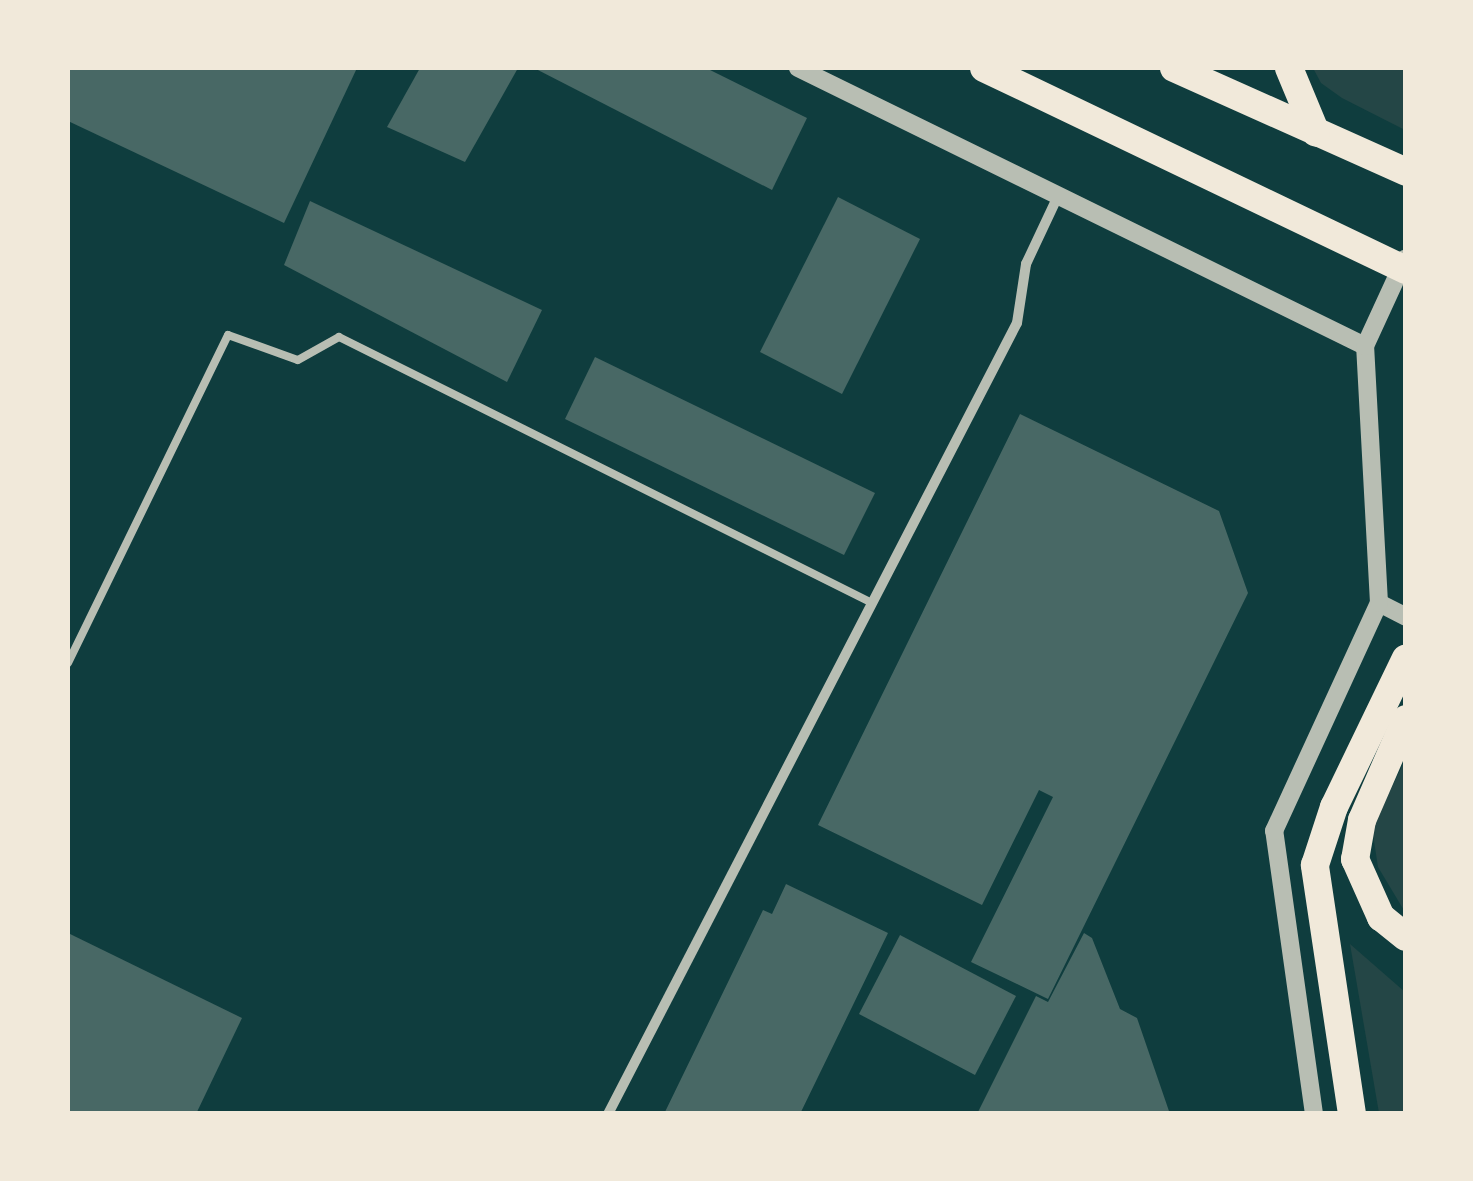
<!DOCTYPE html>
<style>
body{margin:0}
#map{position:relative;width:1473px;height:1181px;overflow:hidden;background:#0f3d3e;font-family:Mulish,sans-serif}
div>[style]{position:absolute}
.green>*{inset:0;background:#244646}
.building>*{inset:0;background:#486865}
.path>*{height:6px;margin:-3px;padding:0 3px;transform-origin:3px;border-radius:3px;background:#f1e9da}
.service>*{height:8px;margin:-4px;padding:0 4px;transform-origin:4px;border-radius:4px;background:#b8beb3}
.minor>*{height:10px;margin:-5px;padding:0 5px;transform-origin:5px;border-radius:5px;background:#b8beb3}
.tertiary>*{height:18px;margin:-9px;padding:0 9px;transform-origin:9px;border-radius:9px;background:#b8beb3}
.trunk>*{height:28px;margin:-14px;padding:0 14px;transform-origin:14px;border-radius:14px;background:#f1e9da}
span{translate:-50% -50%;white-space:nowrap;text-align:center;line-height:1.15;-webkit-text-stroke:8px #f1e9da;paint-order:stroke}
.frame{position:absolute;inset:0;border:70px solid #f1e9da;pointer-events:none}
</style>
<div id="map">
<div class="green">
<i style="clip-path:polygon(1313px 68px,1405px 68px,1405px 130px,1342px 98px,1321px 83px)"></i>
<i style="clip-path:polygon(1405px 760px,1405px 912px,1378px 867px,1372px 828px)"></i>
<i style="clip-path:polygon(1350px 944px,1405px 992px,1405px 1113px,1379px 1113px)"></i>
</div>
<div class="building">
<i style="clip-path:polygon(68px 68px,357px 68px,284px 223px,68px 121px)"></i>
<i style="clip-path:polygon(420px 68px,518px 68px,465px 162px,387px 127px)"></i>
<i style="clip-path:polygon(534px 68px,706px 68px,807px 118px,772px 190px)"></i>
<i style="clip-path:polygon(838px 197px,920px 239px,842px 394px,760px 352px)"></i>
<i style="clip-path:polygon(310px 201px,542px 310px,507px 382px,284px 265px)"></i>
<i style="clip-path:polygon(595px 357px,875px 493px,844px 555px,565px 419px)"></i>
<i style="clip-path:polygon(1020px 414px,1219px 511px,1248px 593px,1048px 999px,971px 962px,1053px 797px,1039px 790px,982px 905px,818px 825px)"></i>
<i style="clip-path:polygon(786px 884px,888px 933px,800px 1114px,664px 1114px,763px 910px,772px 914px)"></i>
<i style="clip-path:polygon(68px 933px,242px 1018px,196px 1114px,68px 1114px)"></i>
<i style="clip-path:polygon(1084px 933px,1092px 938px,1120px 1009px,1137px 1018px,1170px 1114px,977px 1114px,1036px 996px,1048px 1002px)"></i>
<i style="clip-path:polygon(900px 935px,1016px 996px,975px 1075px,859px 1014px)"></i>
</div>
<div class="path">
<i style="left:1406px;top:351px;width:93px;rotate:90deg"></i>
</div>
<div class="service">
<i style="left:68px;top:663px;width:365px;rotate:-64deg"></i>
<i style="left:228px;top:335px;width:74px;rotate:19.7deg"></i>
<i style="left:298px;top:360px;width:47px;rotate:-29.3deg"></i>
<i style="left:339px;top:337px;width:593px;rotate:26.52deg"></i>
</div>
<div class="minor">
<i style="left:608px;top:1114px;width:890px;rotate:-62.66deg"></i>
<i style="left:1017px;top:323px;width:60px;rotate:-81.3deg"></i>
<i style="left:1026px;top:264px;width:75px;rotate:-64.8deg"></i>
</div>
<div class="tertiary">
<i style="left:798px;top:68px;width:631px;rotate:26.12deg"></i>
<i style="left:1379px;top:603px;width:30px;rotate:27deg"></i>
<i style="left:1314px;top:1114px;width:286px;rotate:-98deg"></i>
<i style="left:1274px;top:831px;width:251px;rotate:-65.3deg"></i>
<i style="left:1379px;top:603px;width:257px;rotate:-93.1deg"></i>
<i style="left:1365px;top:346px;width:96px;rotate:-65.3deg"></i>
</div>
<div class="trunk">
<i style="left:984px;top:68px;width:468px;rotate:25.6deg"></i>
<i style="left:1174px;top:68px;width:254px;rotate:24.1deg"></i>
<i style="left:1289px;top:68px;width:70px;rotate:67.4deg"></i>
<i style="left:1406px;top:719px;width:110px;rotate:113.5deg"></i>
<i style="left:1362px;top:820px;width:40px;rotate:100deg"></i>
<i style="left:1355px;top:859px;width:64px;rotate:65.9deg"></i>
<i style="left:1381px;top:917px;width:32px;rotate:39deg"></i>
<i style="left:1352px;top:1114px;width:252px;rotate:-98.5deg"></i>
<i style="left:1315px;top:865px;width:61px;rotate:-71.9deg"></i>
<i style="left:1334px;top:807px;width:165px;rotate:-64.2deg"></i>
</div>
<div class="frame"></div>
</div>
